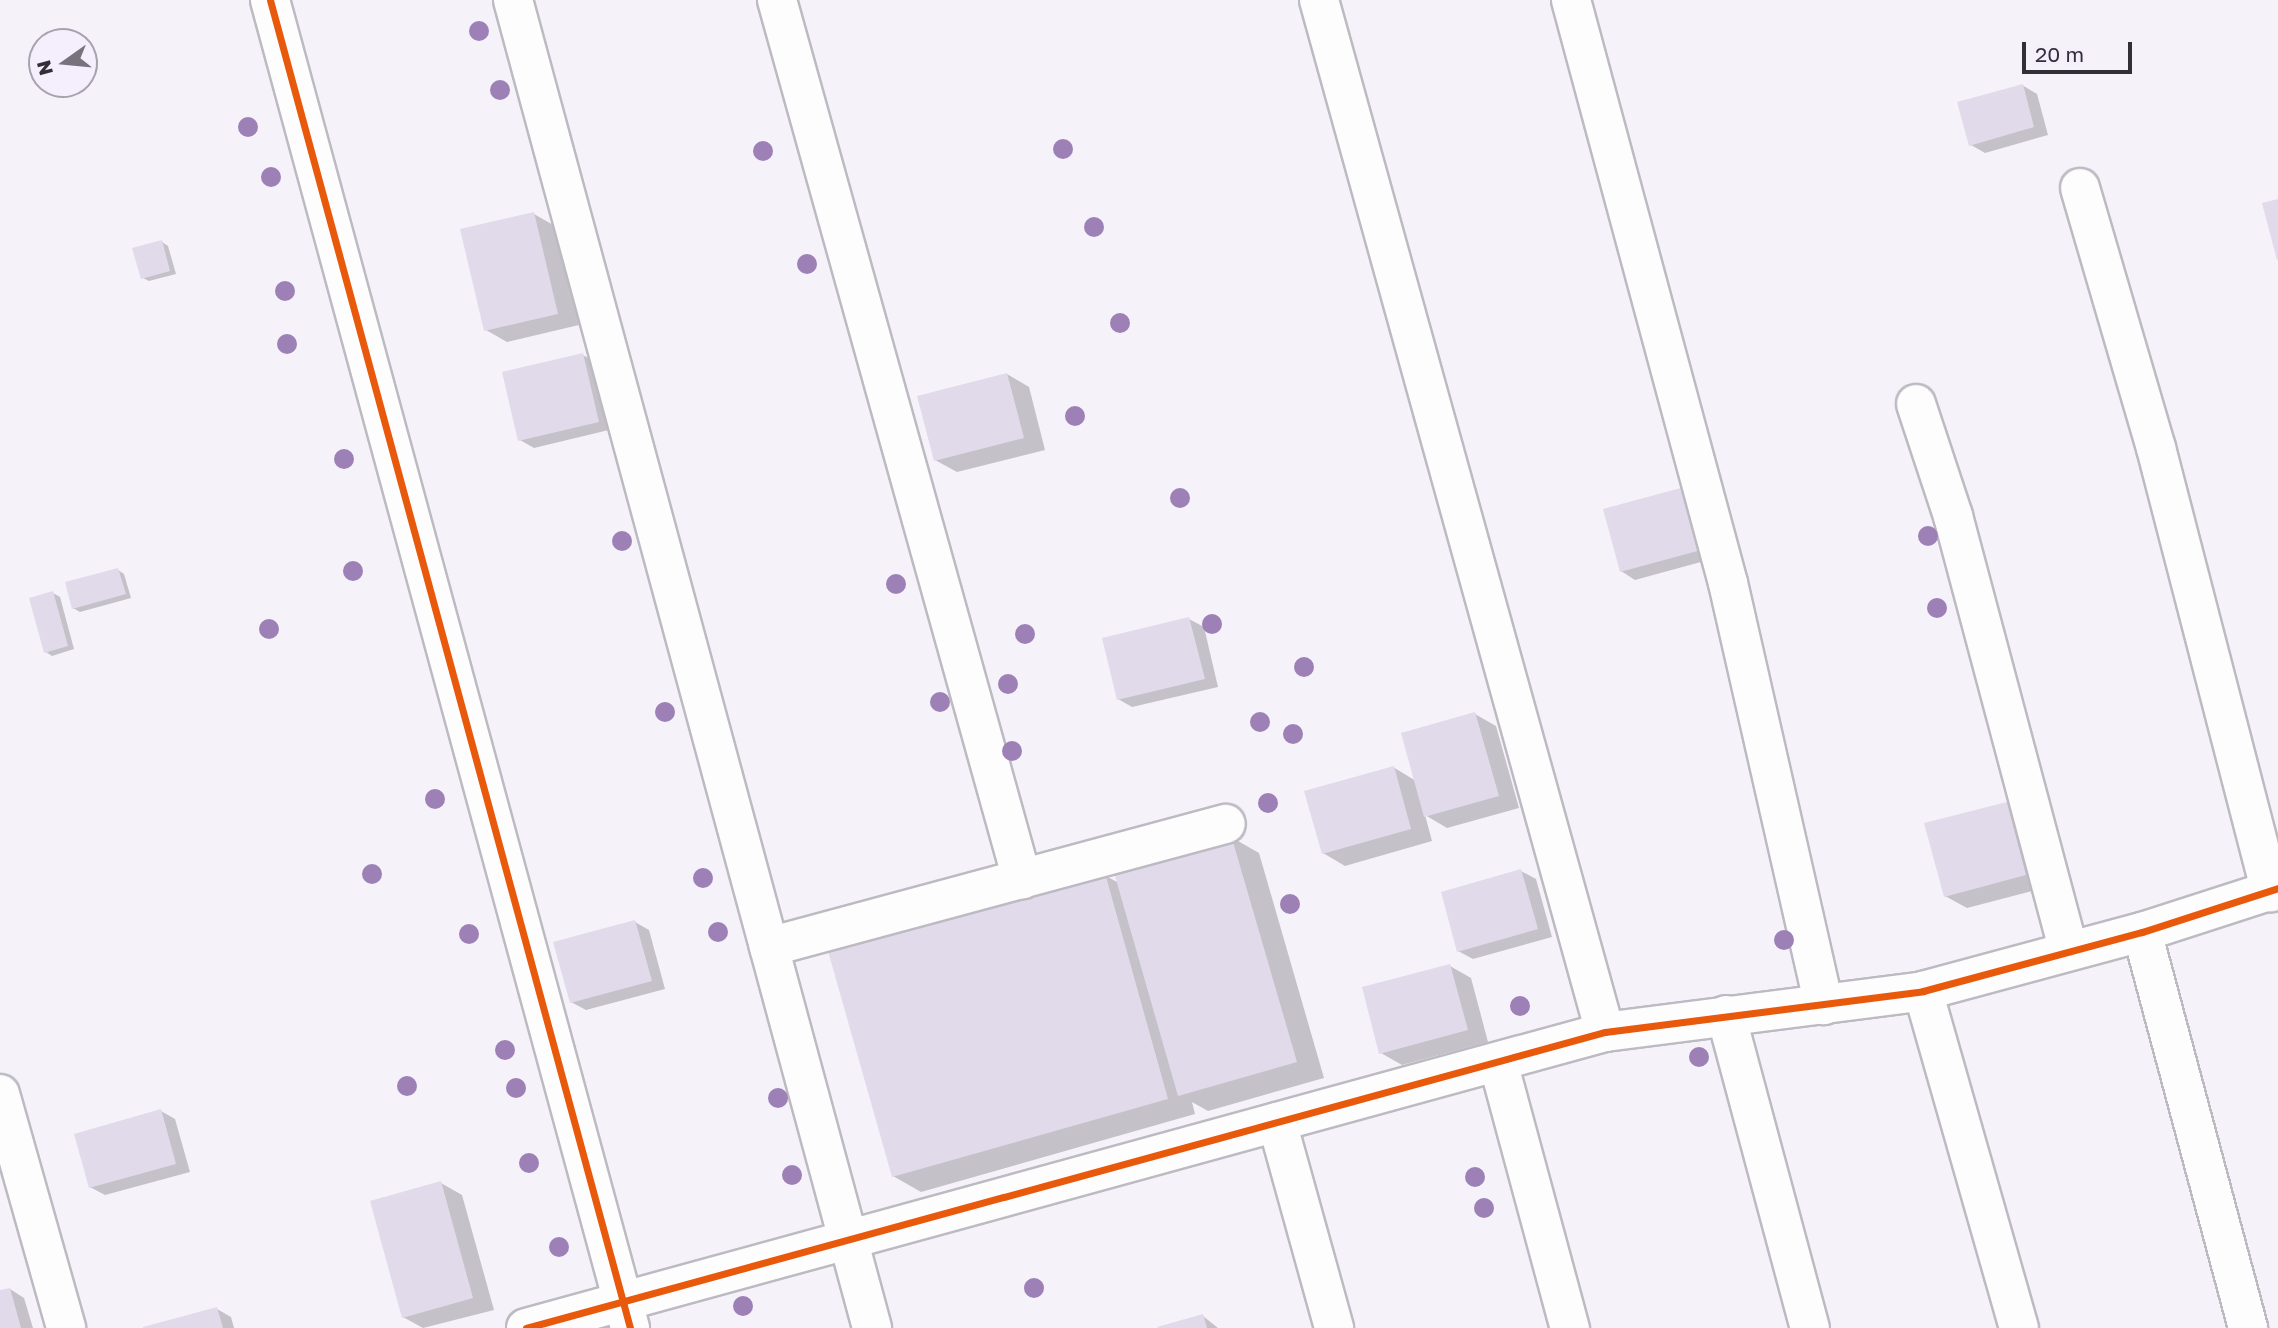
<!DOCTYPE html>
<style>
body{margin:0}
#map{position:relative;width:2278px;height:1328px;overflow:hidden;background:#f5f2fa;font-family:"Golos Text",sans-serif}
div>[style]{position:absolute}
.shadow>*{inset:0;background:#0003}
.building>*{inset:0;background:#e1daea}
.roads{filter:drop-shadow(2px 0 #bdbac2) drop-shadow(-2px 0 #bdbac2) drop-shadow(0 2px #bdbac2) drop-shadow(0 -2px #bdbac2)}
.minor>*{height:38px;margin:-19px;padding:0 19px;transform-origin:19px;border-radius:19px;background:#fefdfe}
.cycleway>*{height:7px;margin:-3.5px;padding:0 3.5px;transform-origin:3.5px;border-radius:3.5px;background:#e8590c}
.trees>*{width:20px;height:20px;margin:-10px;border-radius:50%;background:#9d81b6}
span{translate:-50% -50%;white-space:nowrap;text-align:center;line-height:1.15;-webkit-text-stroke:5px #f4eefd;paint-order:stroke}
.north{position:absolute;left:28px;top:28px;width:70px;height:70px;box-sizing:border-box;background:#f4eefd;border:2px solid #a7a2ae;border-radius:50%;rotate:255deg;font-size:19px;font-weight:700;line-height:28px;text-align:center;color:#332f38}
.north::after{content:'';display:block;margin:auto;width:24px;height:32px;background:#77737c;clip-path:polygon(50% 0,100% 100%,50% 72%,0 100%)}
.scale{position:absolute;left:2022px;top:42px;width:110px;height:32px;box-sizing:border-box;border:4px solid #332f38;border-top:0;padding-left:9px;font-size:21px;line-height:24px;white-space:nowrap;color:#332f38;-webkit-text-stroke:5px #f4eefd;paint-order:stroke}
</style>
<div id="map">
<div class="shadow">
<i style="clip-path:polygon(2022px 85px,2037px 94px,2048px 135px,1985px 153px,1971px 145px)"></i>
<i style="clip-path:polygon(534px 214px,555px 226px,579px 325px,507px 342px,486px 330px)"></i>
<i style="clip-path:polygon(162px 242px,168px 246px,176px 274px,149px 281px,143px 278px)"></i>
<i style="clip-path:polygon(583px 355px,597px 363px,613px 429px,534px 448px,520px 440px)"></i>
<i style="clip-path:polygon(1007px 374px,1029px 387px,1045px 450px,957px 472px,935px 460px)"></i>
<i style="clip-path:polygon(1605px 510px,1719px 557px,1635px 580px,1621px 571px)"></i>
<i style="clip-path:polygon(118px 570px,124px 574px,131px 598px,80px 612px,73px 608px)"></i>
<i style="clip-path:polygon(53px 593px,60px 597px,74px 649px,52px 656px,46px 652px)"></i>
<i style="clip-path:polygon(1189px 619px,1204px 627px,1218px 687px,1132px 707px,1118px 699px)"></i>
<i style="clip-path:polygon(1475px 714px,1496px 726px,1519px 808px,1447px 828px,1425px 815px,1432px 841px,1345px 866px,1323px 853px,1393px 767px,1416px 781px)"></i>
<i style="clip-path:polygon(2007px 803px,2028px 816px,2047px 887px,1967px 908px,1945px 896px)"></i>
<i style="clip-path:polygon(1231px 837px,1259px 853px,1324px 1078px,1208px 1111px,1192px 1102px,1195px 1114px,921px 1192px,893px 1176px,1104px 875px,1119px 883px)"></i>
<i style="clip-path:polygon(1521px 871px,1536px 879px,1552px 937px,1473px 959px,1458px 951px)"></i>
<i style="clip-path:polygon(635px 922px,649px 930px,665px 989px,586px 1010px,571px 1002px)"></i>
<i style="clip-path:polygon(1450px 966px,1471px 978px,1488px 1042px,1402px 1065px,1381px 1053px)"></i>
<i style="clip-path:polygon(161px 1111px,175px 1119px,190px 1172px,105px 1195px,90px 1187px)"></i>
<i style="clip-path:polygon(441px 1183px,462px 1195px,494px 1310px,423px 1328px,403px 1317px)"></i>
<i style="clip-path:polygon(10px 1289px,24px 1298px,33px 1328px,0 1328px,0 1292px)"></i>
<i style="clip-path:polygon(217px 1309px,231px 1317px,234px 1328px,147px 1328px)"></i>
<i style="clip-path:polygon(1203px 1316px,1218px 1328px,1161px 1328px)"></i>
</div>
<div class="building">
<i style="clip-path:polygon(2023px 84px,2034px 127px,1969px 146px,1957px 102px)"></i>
<i style="clip-path:polygon(2278px 199px,2278px 260px,2277px 260px,2262px 203px)"></i>
<i style="clip-path:polygon(534px 212px,558px 314px,484px 331px,460px 229px)"></i>
<i style="clip-path:polygon(162px 240px,170px 271px,141px 279px,132px 248px)"></i>
<i style="clip-path:polygon(583px 353px,599px 422px,518px 441px,502px 372px)"></i>
<i style="clip-path:polygon(1007px 373px,1024px 438px,934px 461px,917px 396px)"></i>
<i style="clip-path:polygon(1688px 486px,1705px 549px,1620px 572px,1603px 509px)"></i>
<i style="clip-path:polygon(118px 568px,126px 594px,72px 609px,65px 582px)"></i>
<i style="clip-path:polygon(53px 591px,68px 646px,44px 653px,29px 598px)"></i>
<i style="clip-path:polygon(1189px 617px,1205px 679px,1117px 700px,1102px 638px)"></i>
<i style="clip-path:polygon(1475px 712px,1499px 796px,1424px 817px,1401px 733px)"></i>
<i style="clip-path:polygon(1394px 766px,1411px 829px,1322px 854px,1304px 791px)"></i>
<i style="clip-path:polygon(2007px 802px,2026px 875px,1944px 897px,1924px 823px)"></i>
<i style="clip-path:polygon(1231px 835px,1297px 1062px,1178px 1096px,1113px 869px)"></i>
<i style="clip-path:polygon(1521px 869px,1538px 929px,1457px 952px,1441px 892px)"></i>
<i style="clip-path:polygon(1105px 873px,1168px 1099px,892px 1177px,828px 951px)"></i>
<i style="clip-path:polygon(635px 920px,652px 981px,570px 1003px,553px 942px)"></i>
<i style="clip-path:polygon(1450px 964px,1468px 1030px,1379px 1054px,1362px 987px)"></i>
<i style="clip-path:polygon(161px 1109px,176px 1164px,89px 1188px,74px 1134px)"></i>
<i style="clip-path:polygon(441px 1181px,473px 1298px,402px 1318px,370px 1201px)"></i>
<i style="clip-path:polygon(10px 1288px,21px 1328px,0 1328px,0 1290px)"></i>
<i style="clip-path:polygon(217px 1307px,223px 1328px,143px 1328px,143px 1327px)"></i>
<i style="clip-path:polygon(1203px 1314px,1207px 1328px,1158px 1328px,1157px 1327px)"></i>
</div>
<div class="roads">
<div class="minor">
<i style="left:270px;top:0;width:1376px;rotate:74.83deg"></i>
<i style="left:513px;top:0;width:1376px;rotate:74.87deg"></i>
<i style="left:777px;top:0;width:913px;rotate:74.43deg"></i>
<i style="left:1319px;top:0;width:1071px;rotate:74.51deg"></i>
<i style="left:1571px;top:0;width:604px;rotate:74.93deg"></i>
<i style="left:1728px;top:583px;width:433px;rotate:77.2deg"></i>
<i style="left:2080px;top:188px;width:271px;rotate:73.7deg"></i>
<i style="left:2156px;top:448px;width:459px;rotate:75.5deg"></i>
<i style="left:1916px;top:404px;width:118px;rotate:71.7deg"></i>
<i style="left:1953px;top:516px;width:450px;rotate:75.1deg"></i>
<i style="left:2142px;top:932px;width:410px;rotate:75deg"></i>
<i style="left:769px;top:947px;width:473px;rotate:-15.1deg"></i>
<i style="left:1923px;top:991px;width:350px;rotate:74.1deg"></i>
<i style="left:1726px;top:1015px;width:324px;rotate:75deg"></i>
<i style="left:1498px;top:1062px;width:276px;rotate:74.9deg"></i>
<i style="left:0;top:1094px;width:243px;rotate:74.2deg"></i>
<i style="left:1277px;top:1122px;width:214px;rotate:74.5deg"></i>
<i style="left:526px;top:1328px;width:1119px;rotate:-15.34deg"></i>
<i style="left:1605px;top:1032px;width:321px;rotate:-7.3deg"></i>
<i style="left:1923px;top:991px;width:227px;rotate:-15.1deg"></i>
<i style="left:2142px;top:932px;width:143px;rotate:-17.9deg"></i>
</div>
</div>
<div class="cycleway">
<i style="left:270px;top:0;width:1376px;rotate:74.83deg"></i>
<i style="left:526px;top:1328px;width:1119px;rotate:-15.34deg"></i>
<i style="left:1605px;top:1032px;width:321px;rotate:-7.3deg"></i>
<i style="left:1923px;top:991px;width:227px;rotate:-15.1deg"></i>
<i style="left:2142px;top:932px;width:143px;rotate:-17.9deg"></i>
</div>
<div class="trees">
<i style="left:479px;top:31px"></i>
<i style="left:500px;top:90px"></i>
<i style="left:248px;top:127px"></i>
<i style="left:1063px;top:149px"></i>
<i style="left:763px;top:151px"></i>
<i style="left:271px;top:177px"></i>
<i style="left:1094px;top:227px"></i>
<i style="left:807px;top:264px"></i>
<i style="left:285px;top:291px"></i>
<i style="left:1120px;top:323px"></i>
<i style="left:287px;top:344px"></i>
<i style="left:1075px;top:416px"></i>
<i style="left:344px;top:459px"></i>
<i style="left:1180px;top:498px"></i>
<i style="left:1928px;top:536px"></i>
<i style="left:622px;top:541px"></i>
<i style="left:353px;top:571px"></i>
<i style="left:896px;top:584px"></i>
<i style="left:1937px;top:608px"></i>
<i style="left:1212px;top:624px"></i>
<i style="left:269px;top:629px"></i>
<i style="left:1025px;top:634px"></i>
<i style="left:1304px;top:667px"></i>
<i style="left:1008px;top:684px"></i>
<i style="left:940px;top:702px"></i>
<i style="left:665px;top:712px"></i>
<i style="left:1260px;top:722px"></i>
<i style="left:1293px;top:734px"></i>
<i style="left:1012px;top:751px"></i>
<i style="left:435px;top:799px"></i>
<i style="left:1268px;top:803px"></i>
<i style="left:372px;top:874px"></i>
<i style="left:703px;top:878px"></i>
<i style="left:1290px;top:904px"></i>
<i style="left:718px;top:932px"></i>
<i style="left:469px;top:934px"></i>
<i style="left:1784px;top:940px"></i>
<i style="left:1520px;top:1006px"></i>
<i style="left:505px;top:1050px"></i>
<i style="left:1699px;top:1057px"></i>
<i style="left:407px;top:1086px"></i>
<i style="left:516px;top:1088px"></i>
<i style="left:778px;top:1098px"></i>
<i style="left:529px;top:1163px"></i>
<i style="left:792px;top:1175px"></i>
<i style="left:1475px;top:1177px"></i>
<i style="left:1484px;top:1208px"></i>
<i style="left:559px;top:1247px"></i>
<i style="left:1034px;top:1288px"></i>
<i style="left:743px;top:1306px"></i>
</div>
<div class="north">N</div>
<div class="scale">20 m</div>
</div>
